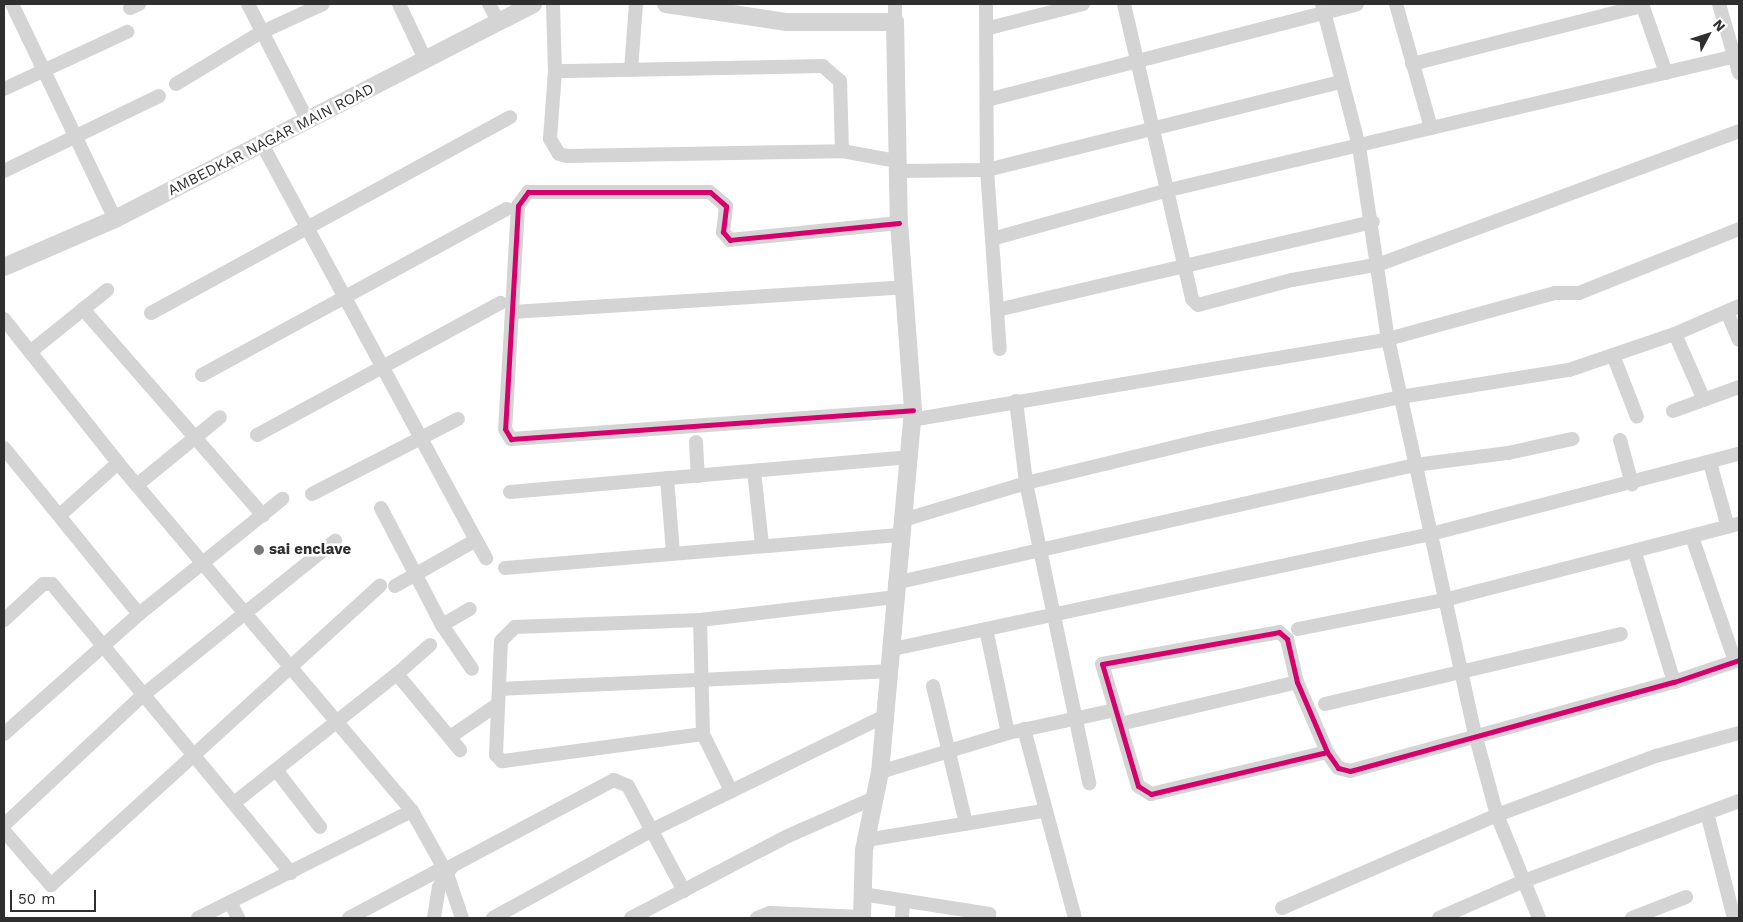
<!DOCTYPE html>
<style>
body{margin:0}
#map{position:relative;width:1743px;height:922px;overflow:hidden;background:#fff;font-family:"Work Sans",sans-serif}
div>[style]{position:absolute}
.minor>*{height:14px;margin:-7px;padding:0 7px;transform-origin:7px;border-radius:7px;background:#d4d4d4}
.tertiary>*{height:18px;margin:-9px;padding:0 9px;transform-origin:9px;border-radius:9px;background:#d4d4d4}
.cycleway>*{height:5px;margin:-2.5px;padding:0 2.5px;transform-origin:2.5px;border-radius:2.5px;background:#d6006c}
.dots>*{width:14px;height:14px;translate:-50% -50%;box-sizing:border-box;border:2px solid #fff;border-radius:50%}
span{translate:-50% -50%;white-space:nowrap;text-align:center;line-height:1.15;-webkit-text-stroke:5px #fff;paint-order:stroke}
.street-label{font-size:15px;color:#2f2f2f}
.poi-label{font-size:15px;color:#2f2f2f;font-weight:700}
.left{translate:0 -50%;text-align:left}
.frame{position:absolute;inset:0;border:5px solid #2f2f2f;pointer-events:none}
.north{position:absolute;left:1683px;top:10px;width:50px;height:50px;-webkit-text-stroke:4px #fff;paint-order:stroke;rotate:50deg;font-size:14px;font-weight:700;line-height:20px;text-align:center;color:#2f2f2f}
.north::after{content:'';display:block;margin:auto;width:18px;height:22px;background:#2f2f2f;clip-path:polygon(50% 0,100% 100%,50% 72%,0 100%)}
.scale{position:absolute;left:10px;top:890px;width:86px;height:22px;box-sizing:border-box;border:2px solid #2f2f2f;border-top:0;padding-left:6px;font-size:15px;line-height:18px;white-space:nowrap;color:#2f2f2f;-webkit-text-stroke:4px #fff;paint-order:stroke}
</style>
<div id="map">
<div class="minor">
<i style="left:12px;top:4px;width:238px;rotate:64.4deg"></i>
<i style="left:248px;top:4px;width:131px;rotate:62.9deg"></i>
<i style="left:399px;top:4px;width:61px;rotate:64.7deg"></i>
<i style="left:489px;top:4px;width:19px;rotate:62deg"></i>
<i style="left:553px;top:4px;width:67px;rotate:88.3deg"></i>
<i style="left:895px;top:4px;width:18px;rotate:90deg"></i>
<i style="left:986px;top:4px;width:166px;rotate:89.7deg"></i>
<i style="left:987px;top:170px;width:140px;rotate:85.9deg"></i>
<i style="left:997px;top:310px;width:386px;rotate:-13.2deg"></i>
<i style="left:1124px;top:4px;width:303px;rotate:77deg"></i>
<i style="left:1192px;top:299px;width:8px;rotate:45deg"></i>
<i style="left:1198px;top:305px;width:97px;rotate:-14.9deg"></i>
<i style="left:1292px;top:280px;width:89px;rotate:-10.3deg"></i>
<i style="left:1380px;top:264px;width:383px;rotate:-20.3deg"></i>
<i style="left:1322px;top:4px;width:147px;rotate:75.4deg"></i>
<i style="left:1359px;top:146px;width:195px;rotate:81.5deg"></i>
<i style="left:1388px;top:339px;width:404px;rotate:77.6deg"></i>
<i style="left:1475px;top:734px;width:84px;rotate:74.8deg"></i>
<i style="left:1497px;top:815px;width:111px;rotate:67.8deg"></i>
<i style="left:1396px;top:4px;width:129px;rotate:74.2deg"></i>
<i style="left:1642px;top:4px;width:73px;rotate:70.8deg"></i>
<i style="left:1719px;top:4px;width:72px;rotate:73.8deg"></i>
<i style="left:130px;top:8px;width:10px;rotate:-24deg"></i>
<i style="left:989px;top:28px;width:97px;rotate:-14.3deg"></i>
<i style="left:1412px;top:64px;width:237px;rotate:-14.2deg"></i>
<i style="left:631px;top:70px;width:66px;rotate:-85.7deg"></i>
<i style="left:176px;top:84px;width:98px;rotate:-31.3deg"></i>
<i style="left:260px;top:33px;width:69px;rotate:-24.7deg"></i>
<i style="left:4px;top:89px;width:136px;rotate:-24.9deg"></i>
<i style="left:987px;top:100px;width:382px;rotate:-14.5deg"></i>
<i style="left:263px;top:146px;width:448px;rotate:61.6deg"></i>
<i style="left:842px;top:151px;width:70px;rotate:-91.6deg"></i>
<i style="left:840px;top:81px;width:23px;rotate:-139deg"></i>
<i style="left:823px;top:66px;width:268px;rotate:178.9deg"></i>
<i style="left:555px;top:71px;width:68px;rotate:94.2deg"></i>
<i style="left:550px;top:139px;width:17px;rotate:59deg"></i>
<i style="left:559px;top:154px;width:8px;rotate:14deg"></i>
<i style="left:567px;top:156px;width:275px;rotate:-1deg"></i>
<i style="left:842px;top:151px;width:56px;rotate:10.3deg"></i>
<i style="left:4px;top:171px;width:172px;rotate:-25.8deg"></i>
<i style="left:898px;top:171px;width:89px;rotate:-0.6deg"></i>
<i style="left:987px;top:170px;width:364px;rotate:-14deg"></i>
<i style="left:899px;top:223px;width:170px;rotate:174.3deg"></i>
<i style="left:730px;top:240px;width:11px;rotate:-131deg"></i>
<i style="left:723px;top:232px;width:26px;rotate:-83deg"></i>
<i style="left:726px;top:206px;width:21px;rotate:-139deg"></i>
<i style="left:710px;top:192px;width:182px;rotate:180deg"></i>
<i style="left:528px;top:192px;width:17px;rotate:126deg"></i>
<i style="left:518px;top:206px;width:223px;rotate:93.3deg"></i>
<i style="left:505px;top:429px;width:12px;rotate:59deg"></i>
<i style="left:511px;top:439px;width:403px;rotate:-4.1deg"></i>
<i style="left:992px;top:239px;width:184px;rotate:-15.5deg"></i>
<i style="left:1169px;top:190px;width:583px;rotate:-13.3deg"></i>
<i style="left:83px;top:309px;width:274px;rotate:48.9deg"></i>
<i style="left:997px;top:310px;width:39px;rotate:86deg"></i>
<i style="left:512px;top:312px;width:394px;rotate:-3.6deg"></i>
<i style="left:1727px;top:312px;width:30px;rotate:67deg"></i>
<i style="left:151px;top:313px;width:409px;rotate:-28.6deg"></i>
<i style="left:4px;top:319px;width:184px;rotate:51.6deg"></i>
<i style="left:118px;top:463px;width:456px;rotate:49.8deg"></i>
<i style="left:412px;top:811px;width:72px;rotate:60.9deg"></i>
<i style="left:447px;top:874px;width:46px;rotate:71.2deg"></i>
<i style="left:1675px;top:334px;width:72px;rotate:66.3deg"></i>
<i style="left:30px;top:352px;width:99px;rotate:-38.8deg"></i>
<i style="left:1613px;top:355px;width:66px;rotate:68.8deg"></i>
<i style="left:202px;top:375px;width:347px;rotate:-28.6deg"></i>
<i style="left:1016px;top:401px;width:83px;rotate:83deg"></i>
<i style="left:1026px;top:483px;width:307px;rotate:78.1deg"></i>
<i style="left:1673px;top:411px;width:70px;rotate:-20deg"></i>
<i style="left:911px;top:420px;width:484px;rotate:-9.6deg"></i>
<i style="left:1388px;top:339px;width:173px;rotate:-15.4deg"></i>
<i style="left:1555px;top:293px;width:24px"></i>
<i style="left:1579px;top:293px;width:172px;rotate:-21.8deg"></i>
<i style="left:257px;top:435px;width:277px;rotate:-28.5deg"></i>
<i style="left:1620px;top:440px;width:46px;rotate:74.7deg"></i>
<i style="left:696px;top:442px;width:34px;rotate:87deg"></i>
<i style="left:4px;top:448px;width:214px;rotate:50.9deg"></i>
<i style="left:1710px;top:463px;width:66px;rotate:74.3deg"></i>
<i style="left:754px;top:471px;width:74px;rotate:83.8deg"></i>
<i style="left:667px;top:478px;width:75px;rotate:85.4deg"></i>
<i style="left:137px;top:485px;width:107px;rotate:-39.3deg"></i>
<i style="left:510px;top:492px;width:399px;rotate:-5deg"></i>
<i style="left:312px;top:494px;width:164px;rotate:-27.2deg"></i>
<i style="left:381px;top:508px;width:132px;rotate:62.5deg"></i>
<i style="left:442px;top:625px;width:53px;rotate:55.7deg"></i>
<i style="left:60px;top:515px;width:78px;rotate:-41.9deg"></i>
<i style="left:903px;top:520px;width:128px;rotate:-16.7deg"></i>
<i style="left:1026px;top:483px;width:187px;rotate:-13.6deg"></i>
<i style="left:1208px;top:439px;width:197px;rotate:-12.3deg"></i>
<i style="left:1400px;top:397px;width:171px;rotate:-9.1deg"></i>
<i style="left:1569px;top:370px;width:112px;rotate:-18.8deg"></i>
<i style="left:1675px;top:334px;width:70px;rotate:-23.6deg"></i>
<i style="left:1692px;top:537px;width:131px;rotate:70.9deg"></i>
<i style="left:1635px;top:553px;width:135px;rotate:73.2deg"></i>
<i style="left:505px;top:568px;width:398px;rotate:-4.8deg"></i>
<i style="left:895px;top:583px;width:533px;rotate:-12.79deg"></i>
<i style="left:1415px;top:465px;width:94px;rotate:-7.4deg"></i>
<i style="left:1508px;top:453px;width:66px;rotate:-12.3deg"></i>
<i style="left:395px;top:586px;width:93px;rotate:-29.6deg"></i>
<i style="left:476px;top:540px;width:21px;rotate:61deg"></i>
<i style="left:4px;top:620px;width:53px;rotate:-42.7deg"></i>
<i style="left:43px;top:584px;width:9px"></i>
<i style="left:52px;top:584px;width:375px;rotate:50.4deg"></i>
<i style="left:700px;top:620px;width:114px;rotate:88.5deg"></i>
<i style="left:703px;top:734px;width:203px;rotate:172.3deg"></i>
<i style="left:502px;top:761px;width:8px;rotate:-135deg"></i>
<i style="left:496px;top:755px;width:114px;rotate:-87.5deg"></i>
<i style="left:501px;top:641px;width:20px;rotate:-45deg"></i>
<i style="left:515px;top:627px;width:185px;rotate:-2.2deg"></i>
<i style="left:700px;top:620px;width:196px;rotate:-6.7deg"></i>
<i style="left:442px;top:625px;width:32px;rotate:-30deg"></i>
<i style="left:986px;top:629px;width:106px;rotate:78.1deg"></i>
<i style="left:1298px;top:629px;width:153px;rotate:-11.3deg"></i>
<i style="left:1448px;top:599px;width:301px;rotate:-14.5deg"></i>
<i style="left:893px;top:649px;width:550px;rotate:-12.07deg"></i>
<i style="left:1431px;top:534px;width:318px;rotate:-14.6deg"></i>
<i style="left:397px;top:674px;width:44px;rotate:-41.3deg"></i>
<i style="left:933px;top:686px;width:141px;rotate:76.5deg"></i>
<i style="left:499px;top:689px;width:390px;rotate:-2.6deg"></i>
<i style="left:1325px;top:704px;width:304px;rotate:-13.3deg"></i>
<i style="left:1120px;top:724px;width:182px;rotate:-13.3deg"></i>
<i style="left:1024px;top:729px;width:196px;rotate:74.9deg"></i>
<i style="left:4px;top:734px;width:181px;rotate:-41.6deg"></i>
<i style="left:139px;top:614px;width:184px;rotate:-38.8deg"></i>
<i style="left:703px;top:734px;width:64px;rotate:63.8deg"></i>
<i style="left:450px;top:737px;width:58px;rotate:-34.5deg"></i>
<i style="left:1327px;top:752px;width:181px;rotate:166.6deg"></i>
<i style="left:1151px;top:794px;width:15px;rotate:-148deg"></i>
<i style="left:1138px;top:786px;width:127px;rotate:-106.4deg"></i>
<i style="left:1102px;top:664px;width:180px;rotate:-10.2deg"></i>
<i style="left:1279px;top:632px;width:11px;rotate:41deg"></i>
<i style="left:1287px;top:639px;width:44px;rotate:76.9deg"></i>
<i style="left:1297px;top:682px;width:76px;rotate:66.8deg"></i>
<i style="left:1327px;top:752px;width:19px;rotate:55deg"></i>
<i style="left:1338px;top:768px;width:12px;rotate:14deg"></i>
<i style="left:1350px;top:771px;width:336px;rotate:-15.4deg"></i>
<i style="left:1674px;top:682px;width:69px;rotate:-18.7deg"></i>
<i style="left:276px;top:770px;width:72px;rotate:52.3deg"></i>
<i style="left:880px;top:772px;width:134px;rotate:-16.9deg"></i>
<i style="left:1008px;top:733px;width:109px;rotate:-12.1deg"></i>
<i style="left:234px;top:803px;width:208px;rotate:-38.4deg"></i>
<i style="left:397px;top:674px;width:99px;rotate:50.3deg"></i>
<i style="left:1707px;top:813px;width:108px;rotate:75.6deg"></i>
<i style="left:4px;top:825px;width:189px;rotate:-43.1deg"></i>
<i style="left:142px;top:696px;width:248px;rotate:-38.8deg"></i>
<i style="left:4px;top:831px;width:72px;rotate:49deg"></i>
<i style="left:51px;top:885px;width:445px;rotate:-42.3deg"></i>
<i style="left:866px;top:840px;width:180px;rotate:-9.3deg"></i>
<i style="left:862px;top:894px;width:129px;rotate:8.9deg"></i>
<i style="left:230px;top:902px;width:18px;rotate:63deg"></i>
<i style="left:1282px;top:908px;width:234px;rotate:-23.4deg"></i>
<i style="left:1497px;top:815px;width:170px;rotate:-20.4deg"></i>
<i style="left:1656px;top:756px;width:86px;rotate:-15.5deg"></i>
<i style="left:198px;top:918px;width:239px;rotate:-26.6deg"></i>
<i style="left:349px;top:918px;width:106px;rotate:-28deg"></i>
<i style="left:434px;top:918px;width:31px;rotate:-81deg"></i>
<i style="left:439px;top:887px;width:25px;rotate:-58deg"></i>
<i style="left:452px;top:866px;width:183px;rotate:-28deg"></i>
<i style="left:614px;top:780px;width:15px;rotate:23deg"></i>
<i style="left:628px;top:786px;width:119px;rotate:61.9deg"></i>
<i style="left:493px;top:918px;width:184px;rotate:-28.9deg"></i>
<i style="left:654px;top:829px;width:257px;rotate:-26.1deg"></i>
<i style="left:631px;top:918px;width:177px;rotate:-27.6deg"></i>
<i style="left:788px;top:836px;width:92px;rotate:-23.8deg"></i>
<i style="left:757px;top:918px;width:14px;rotate:-21deg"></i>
<i style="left:770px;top:913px;width:92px;rotate:2.5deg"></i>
<i style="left:902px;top:918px;width:17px;rotate:-87deg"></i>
<i style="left:1439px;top:918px;width:93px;rotate:-23.5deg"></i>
<i style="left:1524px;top:881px;width:229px;rotate:-20.4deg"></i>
<i style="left:1632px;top:918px;width:58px;rotate:-21.3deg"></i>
</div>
<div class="tertiary">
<i style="left:666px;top:4px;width:122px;rotate:8.5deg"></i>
<i style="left:787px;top:22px;width:108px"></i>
<i style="left:895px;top:22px;width:201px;rotate:88.9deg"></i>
<i style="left:899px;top:223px;width:188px;rotate:85.7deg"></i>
<i style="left:913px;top:410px;width:364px;rotate:95.2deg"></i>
<i style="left:880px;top:772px;width:80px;rotate:101.6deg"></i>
<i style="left:864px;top:850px;width:68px;rotate:91.7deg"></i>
<i style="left:4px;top:267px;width:121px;rotate:-23.4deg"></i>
<i style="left:115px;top:219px;width:470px;rotate:-27.2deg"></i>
</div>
<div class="cycleway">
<i style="left:899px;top:223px;width:170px;rotate:174.3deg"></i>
<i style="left:730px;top:240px;width:11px;rotate:-131deg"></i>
<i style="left:723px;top:232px;width:26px;rotate:-83deg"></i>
<i style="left:726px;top:206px;width:21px;rotate:-139deg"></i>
<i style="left:710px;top:192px;width:182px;rotate:180deg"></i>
<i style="left:528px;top:192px;width:17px;rotate:126deg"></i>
<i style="left:518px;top:206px;width:223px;rotate:93.3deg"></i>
<i style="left:505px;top:429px;width:12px;rotate:59deg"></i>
<i style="left:511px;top:439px;width:403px;rotate:-4.1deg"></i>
<i style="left:1327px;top:752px;width:181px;rotate:166.6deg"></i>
<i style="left:1151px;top:794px;width:15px;rotate:-148deg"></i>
<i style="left:1138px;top:786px;width:127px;rotate:-106.4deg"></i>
<i style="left:1102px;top:664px;width:180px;rotate:-10.2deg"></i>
<i style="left:1279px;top:632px;width:11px;rotate:41deg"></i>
<i style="left:1287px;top:639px;width:44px;rotate:76.9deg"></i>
<i style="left:1297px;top:682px;width:76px;rotate:66.8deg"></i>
<i style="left:1327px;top:752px;width:19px;rotate:55deg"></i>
<i style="left:1338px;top:768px;width:12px;rotate:14deg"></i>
<i style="left:1350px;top:771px;width:336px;rotate:-15.4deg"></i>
<i style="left:1674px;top:682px;width:69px;rotate:-18.7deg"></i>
</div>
<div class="dots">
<i style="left:259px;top:550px;background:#787878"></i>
</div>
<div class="street-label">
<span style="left:271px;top:140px;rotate:-27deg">AMBEDKAR NAGAR MAIN ROAD</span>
</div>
<div class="poi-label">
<span class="left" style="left:269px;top:550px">sai enclave</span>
</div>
<div class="frame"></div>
<div class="north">N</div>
<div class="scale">50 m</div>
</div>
